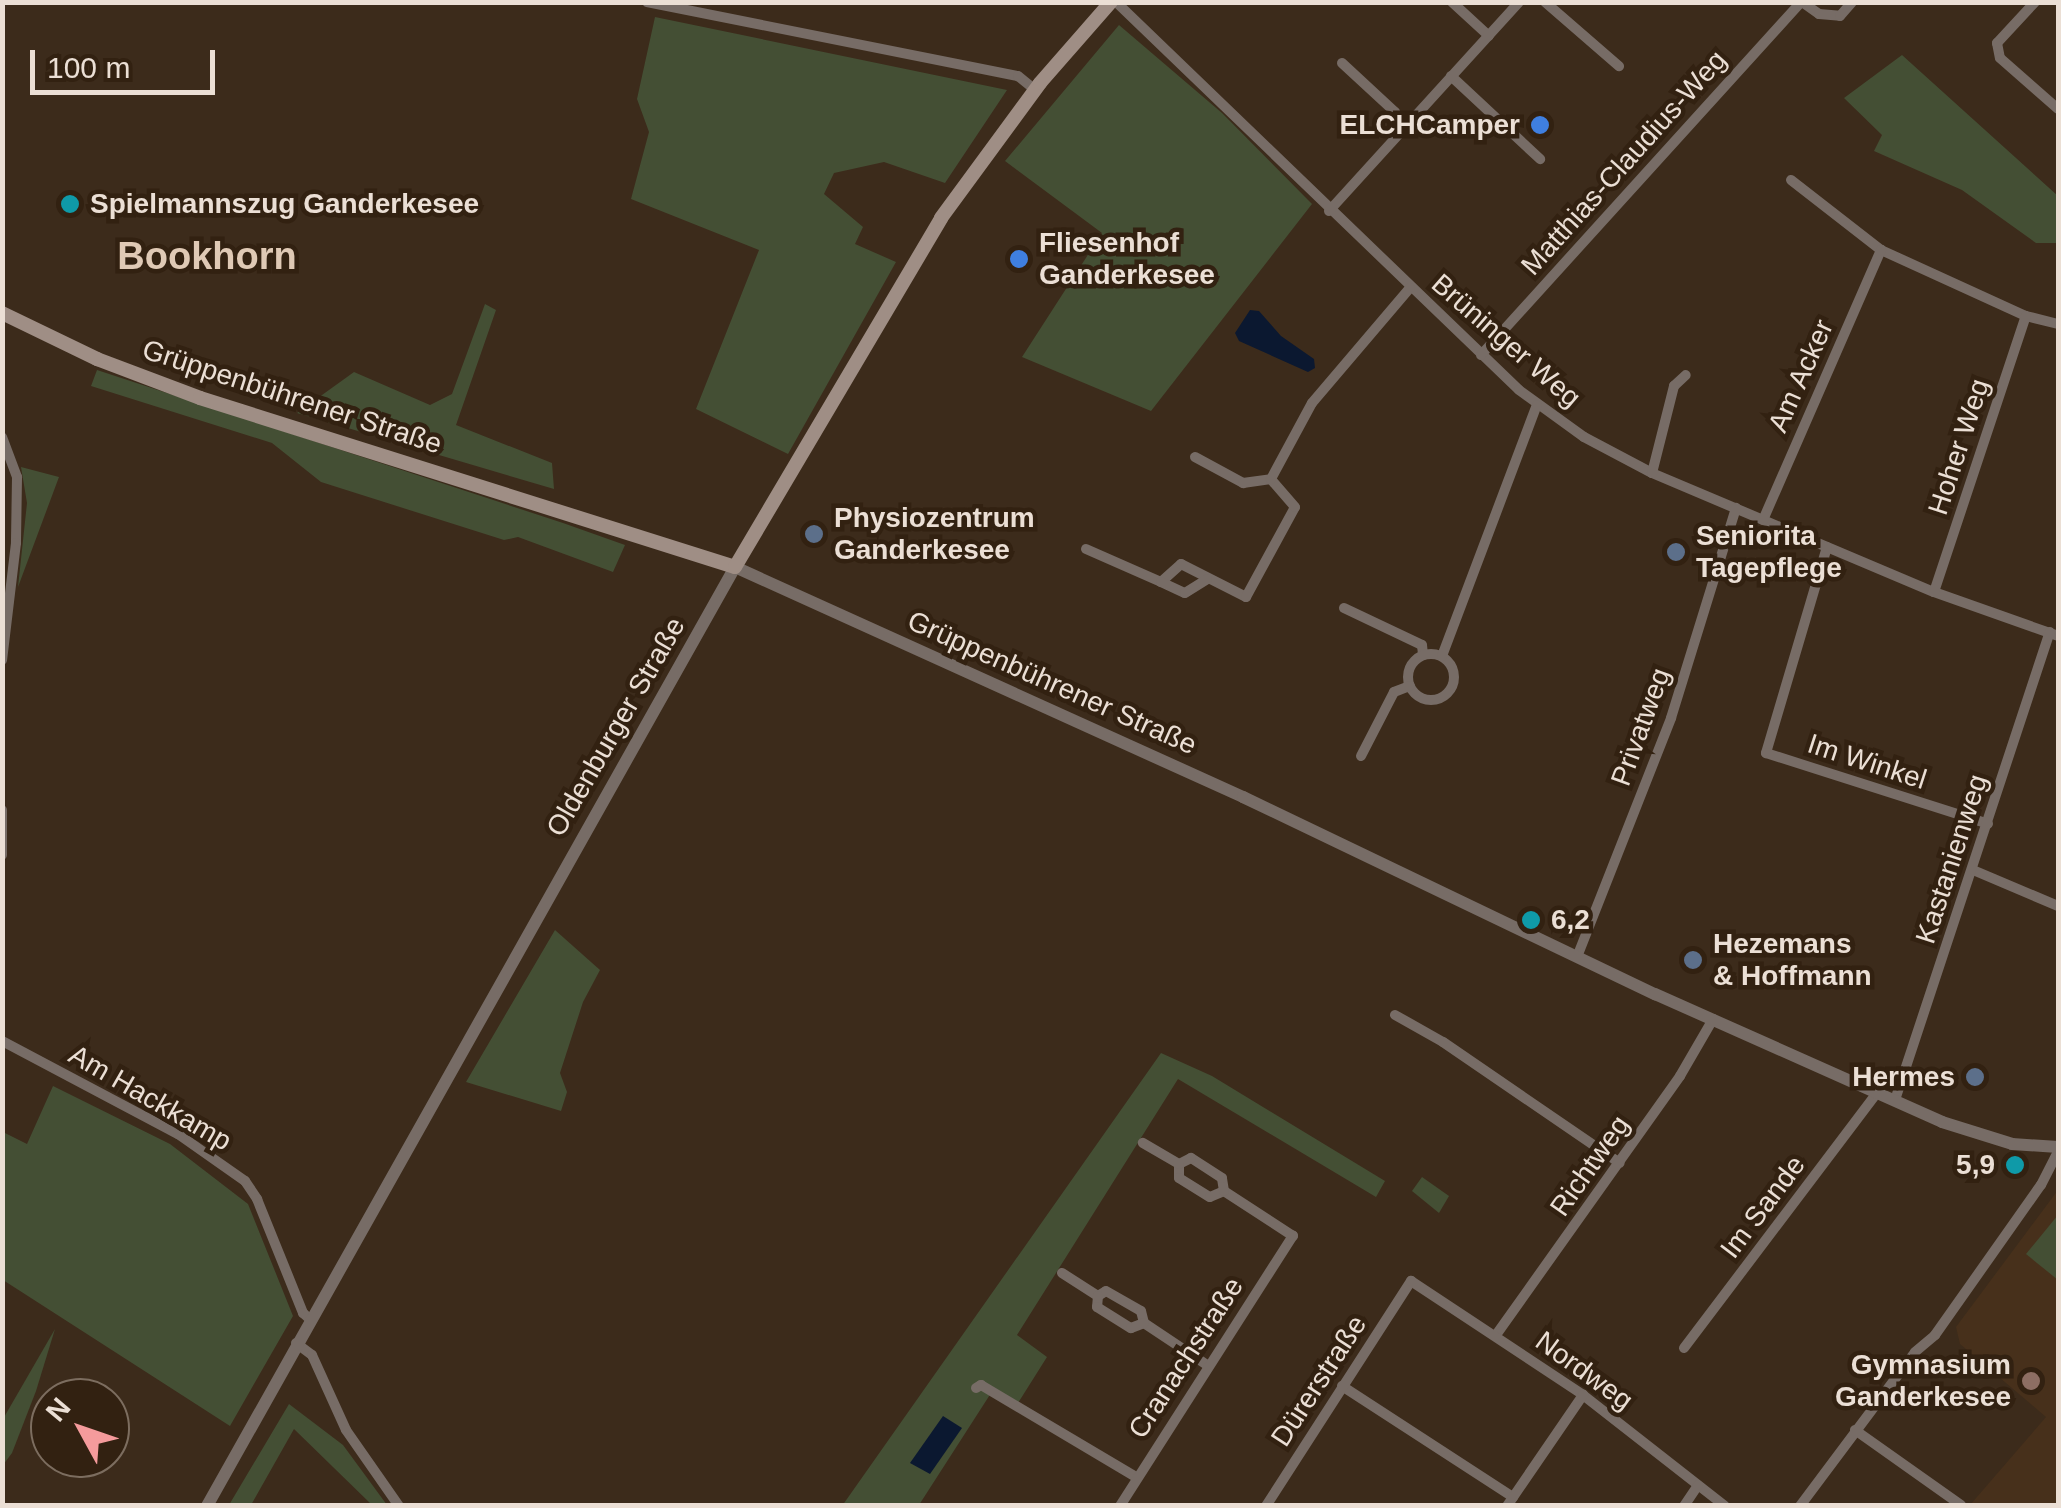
<!DOCTYPE html>
<meta charset="utf-8">
<style>
body{margin:0}
#map{position:relative;width:2061px;height:1508px;overflow:hidden;background:#3c2b1b;font-family:Helvetica,sans-serif}
div>[style]{position:absolute}
.built>*{inset:0;background:#47301b}
.green>*{inset:0;background:#444f34}
.water>*{inset:0;background:#0b1830}
.minor>*{height:10px;margin:-5px;padding:0 5px;transform-origin:5px;border-radius:5px;background:#776c66}
.minor>.ring{margin:-5px;padding:0;box-sizing:content-box;background:none;border:10px solid #776c66;border-radius:50%}
.tertiary>*{height:12px;margin:-6px;padding:0 6px;transform-origin:6px;border-radius:6px;background:#776c66}
.secondary>*{height:14px;margin:-7px;padding:0 7px;transform-origin:7px;border-radius:7px;background:#9f8e85}
.dots>*{width:28px;height:28px;translate:-50% -50%;box-sizing:border-box;border:5px solid #322111;border-radius:50%}
span{translate:-50% -50%;white-space:nowrap;text-align:center;line-height:1.15;-webkit-text-stroke:9px #322111;paint-order:stroke}
.poi-label{font-size:28px;color:#ebdfd5;font-weight:700}
.right{translate:-100% -50%;text-align:right}
.left{translate:0 -50%;text-align:left}
.street-label{font-size:28px;color:#ebdfd5}
.district-label{font-size:38px;color:#dfc9b5;font-weight:700}
.frame{position:absolute;inset:0;border:5px solid #ebdfd5;pointer-events:none}
.north{position:absolute;left:30px;top:1378px;width:100px;height:100px;box-sizing:border-box;background:#322111;border:2px solid #7c6d5f;border-radius:50%;rotate:310deg;font-size:28px;font-weight:700;line-height:40px;text-align:center;color:#ebdfd5}
.north::after{content:'';display:block;margin:auto;width:35px;height:45px;background:#f59b9c;clip-path:polygon(50% 0,100% 100%,50% 72%,0 100%)}
.scale{position:absolute;left:30px;top:50px;width:185px;height:45px;box-sizing:border-box;border:5px solid #ebdfd5;border-top:0;padding-left:12px;font-size:30px;line-height:35px;white-space:nowrap;color:#ebdfd5;-webkit-text-stroke:8px #322111;paint-order:stroke}
</style>
<div id="map">
<div class="built">
<i style="clip-path:polygon(2058px 1190px,2058px 1505px,1970px 1505px,2046px 1417px,1960px 1344px,1956px 1327px)"></i>
</div>
<div class="green">
<i style="clip-path:polygon(655px 17px,1007px 90px,945px 183px,884px 162px,834px 173px,824px 194px,863px 227px,855px 244px,896px 262px,788px 454px,696px 409px,759px 250px,631px 199px,649px 132px,637px 99px)"></i>
<i style="clip-path:polygon(1119px 25px,1222px 113px,1312px 204px,1151px 411px,1022px 357px,1102px 233px,1005px 161px)"></i>
<i style="clip-path:polygon(1902px 55px,2058px 196px,2058px 243px,2036px 243px,1962px 190px,1874px 151px,1882px 135px,1844px 98px)"></i>
<i style="clip-path:polygon(485px 304px,496px 310px,456px 425px,552px 463px,554px 489px,297px 413px,354px 372px,430px 405px,452px 394px)"></i>
<i style="clip-path:polygon(97px 370px,563px 523px,625px 545px,613px 572px,518px 537px,504px 540px,321px 482px,272px 443px,91px 386px)"></i>
<i style="clip-path:polygon(21px 467px,59px 477px,18px 587px,27px 503px)"></i>
<i style="clip-path:polygon(555px 930px,600px 970px,583px 1002px,560px 1073px,567px 1092px,561px 1111px,466px 1082px)"></i>
<i style="clip-path:polygon(1161px 1053px,1212px 1076px,1385px 1181px,1376px 1197px,1178px 1079px,1017px 1335px,1047px 1357px,1018px 1403px,993px 1390px,919px 1505px,842px 1506px)"></i>
<i style="clip-path:polygon(53px 1086px,170px 1144px,248px 1204px,293px 1316px,230px 1426px,3px 1280px,3px 1132px,27px 1144px)"></i>
<i style="clip-path:polygon(1422px 1177px,1449px 1196px,1439px 1213px,1412px 1191px)"></i>
<i style="clip-path:polygon(2058px 1215px,2058px 1280px,2026px 1254px)"></i>
<i style="clip-path:polygon(55px 1329px,36px 1391px,12px 1453px,3px 1465px,3px 1419px)"></i>
<i style="clip-path:polygon(289px 1404px,343px 1445px,387px 1505px,372px 1505px,294px 1429px,251px 1505px,229px 1505px)"></i>
</div>
<div class="water">
<i style="clip-path:polygon(1250px 310px,1259px 311px,1281px 336px,1314px 359px,1315px 368px,1308px 372px,1239px 341px,1235px 333px)"></i>
<i style="clip-path:polygon(943px 1416px,962px 1428px,930px 1474px,910px 1463px)"></i>
</div>
<div class="minor">
<i style="left:647px;top:2px;width:378px;rotate:11.3deg"></i>
<i style="left:1018px;top:76px;width:22px;rotate:39deg"></i>
<i style="left:1116px;top:2px;width:559px;rotate:43.91deg"></i>
<i style="left:1519px;top:390px;width:80px;rotate:35.9deg"></i>
<i style="left:1584px;top:437px;width:77px;rotate:27.9deg"></i>
<i style="left:1652px;top:473px;width:306px;rotate:22.9deg"></i>
<i style="left:1934px;top:592px;width:132px;rotate:19.5deg"></i>
<i style="left:1452px;top:2px;width:50px;rotate:42.6deg"></i>
<i style="left:1545px;top:2px;width:98px;rotate:40.9deg"></i>
<i style="left:1802px;top:2px;width:21px;rotate:35deg"></i>
<i style="left:1819px;top:14px;width:21px;rotate:5deg"></i>
<i style="left:1840px;top:16px;width:18px;rotate:-49deg"></i>
<i style="left:2035px;top:2px;width:56px;rotate:132.8deg"></i>
<i style="left:1997px;top:43px;width:15px;rotate:79deg"></i>
<i style="left:2000px;top:58px;width:77px;rotate:41.3deg"></i>
<i style="left:1342px;top:63px;width:72px;rotate:42.8deg"></i>
<i style="left:1395px;top:112px;width:22px;rotate:85deg"></i>
<i style="left:1451px;top:76px;width:122px;rotate:43deg"></i>
<i style="left:1791px;top:180px;width:114px;rotate:37.9deg"></i>
<i style="left:1881px;top:250px;width:159px;rotate:24.5deg"></i>
<i style="left:2026px;top:316px;width:33px;rotate:14deg"></i>
<i style="left:1329px;top:211px;width:282px;rotate:-47.7deg"></i>
<i style="left:1481px;top:355px;width:476px;rotate:-47.8deg"></i>
<i style="left:2px;top:437px;width:43px;rotate:69.4deg"></i>
<i style="left:17px;top:477px;width:66px;rotate:90.9deg"></i>
<i style="left:16px;top:543px;width:118px;rotate:96.8deg"></i>
<i style="left:1195px;top:457px;width:55px;rotate:28.4deg"></i>
<i style="left:1243px;top:483px;width:28px;rotate:-8deg"></i>
<i style="left:1652px;top:473px;width:90px;rotate:-75.8deg"></i>
<i style="left:1674px;top:386px;width:16px;rotate:-43deg"></i>
<i style="left:1763px;top:520px;width:295px;rotate:-66.4deg"></i>
<i style="left:1827px;top:547px;width:215px;rotate:106.5deg"></i>
<i style="left:1766px;top:753px;width:233px;rotate:17.7deg"></i>
<i style="left:1086px;top:549px;width:82px;rotate:23.7deg"></i>
<i style="left:1161px;top:582px;width:27px;rotate:-42deg"></i>
<i style="left:1181px;top:564px;width:73px;rotate:26.9deg"></i>
<i style="left:1246px;top:597px;width:102px;rotate:-61.4deg"></i>
<i style="left:1295px;top:507px;width:37px;rotate:-131deg"></i>
<i style="left:1271px;top:479px;width:86px;rotate:-61.7deg"></i>
<i style="left:1312px;top:403px;width:151px;rotate:-49.6deg"></i>
<i style="left:1161px;top:582px;width:26px;rotate:25deg"></i>
<i style="left:1185px;top:593px;width:26px;rotate:-32deg"></i>
<i style="left:1934px;top:592px;width:291px;rotate:-71.6deg"></i>
<i style="left:1344px;top:608px;width:86px;rotate:25.4deg"></i>
<i style="left:1422px;top:645px;width:10px;rotate:84deg"></i>
<i class="ring" style="left:1408px;top:654px;width:36px;height:36px"></i>
<i style="left:1442px;top:656px;width:268px;rotate:-69.3deg"></i>
<i style="left:1361px;top:756px;width:72px;rotate:-62.7deg"></i>
<i style="left:1394px;top:692px;width:17px;rotate:-21deg"></i>
<i style="left:2px;top:810px;width:45px;rotate:90deg"></i>
<i style="left:1973px;top:870px;width:92px;rotate:23deg"></i>
<i style="left:1577px;top:957px;width:257px;rotate:-68.5deg"></i>
<i style="left:1671px;top:718px;width:220px;rotate:-72.8deg"></i>
<i style="left:1395px;top:1015px;width:55px;rotate:29.4deg"></i>
<i style="left:1443px;top:1042px;width:214px;rotate:34.4deg"></i>
<i style="left:2px;top:1041px;width:199px;rotate:27.9deg"></i>
<i style="left:178px;top:1134px;width:82px;rotate:35deg"></i>
<i style="left:245px;top:1181px;width:22px;rotate:56deg"></i>
<i style="left:257px;top:1199px;width:123px;rotate:68deg"></i>
<i style="left:303px;top:1313px;width:9px;rotate:41deg"></i>
<i style="left:1895px;top:1100px;width:493px;rotate:-71.7deg"></i>
<i style="left:1179px;top:1164px;width:14px;rotate:90deg"></i>
<i style="left:1179px;top:1178px;width:36px;rotate:32deg"></i>
<i style="left:1210px;top:1197px;width:15px;rotate:-23deg"></i>
<i style="left:1062px;top:1273px;width:43px;rotate:32.6deg"></i>
<i style="left:1098px;top:1296px;width:9px;rotate:-32deg"></i>
<i style="left:1106px;top:1291px;width:40px;rotate:29.7deg"></i>
<i style="left:1141px;top:1311px;width:12px;rotate:76deg"></i>
<i style="left:1144px;top:1323px;width:76px;rotate:33.7deg"></i>
<i style="left:1098px;top:1296px;width:11px;rotate:95deg"></i>
<i style="left:1097px;top:1307px;width:40px;rotate:32deg"></i>
<i style="left:1131px;top:1328px;width:14px;rotate:-21deg"></i>
<i style="left:1496px;top:1335px;width:318px;rotate:-54.6deg"></i>
<i style="left:1680px;top:1076px;width:66px;rotate:-59.9deg"></i>
<i style="left:296px;top:1343px;width:20px;rotate:37deg"></i>
<i style="left:312px;top:1355px;width:82px;rotate:65.6deg"></i>
<i style="left:346px;top:1430px;width:93px;rotate:55.1deg"></i>
<i style="left:1684px;top:1348px;width:320px;rotate:-52.9deg"></i>
<i style="left:1342px;top:1386px;width:204px;rotate:33deg"></i>
<i style="left:976px;top:1388px;width:6px;rotate:-31deg"></i>
<i style="left:981px;top:1385px;width:180px;rotate:30.7deg"></i>
<i style="left:1855px;top:1430px;width:130px;rotate:35.3deg"></i>
<i style="left:1120px;top:1506px;width:321px;rotate:-57.4deg"></i>
<i style="left:1293px;top:1236px;width:82px;rotate:-146.9deg"></i>
<i style="left:1224px;top:1191px;width:13px;rotate:-99deg"></i>
<i style="left:1222px;top:1178px;width:37px;rotate:-147deg"></i>
<i style="left:1191px;top:1158px;width:13px;rotate:153deg"></i>
<i style="left:1179px;top:1164px;width:42px;rotate:-149.7deg"></i>
<i style="left:1266px;top:1506px;width:268px;rotate:-57.2deg"></i>
<i style="left:1411px;top:1281px;width:206px;rotate:33.5deg"></i>
<i style="left:1583px;top:1395px;width:180px;rotate:38deg"></i>
<i style="left:1507px;top:1506px;width:135px;rotate:-55.6deg"></i>
<i style="left:1684px;top:1506px;width:25px;rotate:-56deg"></i>
<i style="left:1800px;top:1506px;width:192px;rotate:-53.2deg"></i>
<i style="left:1915px;top:1352px;width:26px;rotate:-40deg"></i>
<i style="left:1935px;top:1335px;width:184px;rotate:-54.8deg"></i>
<i style="left:2041px;top:1185px;width:37px;rotate:-63deg"></i>
</div>
<div class="tertiary">
<i style="left:207px;top:1506px;width:1077px;rotate:-60.65deg"></i>
<i style="left:735px;top:567px;width:558px;rotate:24.36deg"></i>
<i style="left:1243px;top:797px;width:457px;rotate:25.6deg"></i>
<i style="left:1655px;top:994px;width:314px;rotate:24deg"></i>
<i style="left:1942px;top:1122px;width:73px;rotate:17.4deg"></i>
<i style="left:2012px;top:1144px;width:46px;rotate:3.7deg"></i>
</div>
<div class="secondary">
<i style="left:2px;top:313px;width:106px;rotate:25.8deg"></i>
<i style="left:97px;top:359px;width:110px;rotate:20.7deg"></i>
<i style="left:200px;top:398px;width:561px;rotate:17.53deg"></i>
<i style="left:735px;top:567px;width:405px;rotate:-59.4deg"></i>
<i style="left:941px;top:218px;width:167px;rotate:-53.7deg"></i>
<i style="left:1040px;top:83px;width:108px;rotate:-48.8deg"></i>
</div>
<div class="dots">
<i style="left:1540px;top:125px;background:#3f7fe0"></i>
<i style="left:70px;top:204px;background:#0f9aa8"></i>
<i style="left:1019px;top:259px;background:#3f7fe0"></i>
<i style="left:814px;top:534px;background:#5c6f8a"></i>
<i style="left:1676px;top:552px;background:#5c6f8a"></i>
<i style="left:1531px;top:920px;background:#0f9aa8"></i>
<i style="left:1693px;top:960px;background:#5c6f8a"></i>
<i style="left:1975px;top:1077px;background:#5c6f8a"></i>
<i style="left:2015px;top:1165px;background:#0f9aa8"></i>
<i style="left:2031px;top:1381px;background:#8d6e63"></i>
</div>
<div class="poi-label">
<span class="right" style="left:1520px;top:125px">ELCHCamper</span>
<span class="left" style="left:90px;top:204px">Spielmannszug Ganderkesee</span>
<span class="left" style="left:1039px;top:259px">Fliesenhof<br>Ganderkesee</span>
<span class="left" style="left:834px;top:534px">Physiozentrum<br>Ganderkesee</span>
<span class="left" style="left:1696px;top:552px">Seniorita<br>Tagepflege</span>
<span class="left" style="left:1551px;top:920px">6,2</span>
<span class="left" style="left:1713px;top:960px">Hezemans<br>&amp; Hoffmann</span>
<span class="right" style="left:1955px;top:1077px">Hermes</span>
<span class="right" style="left:1995px;top:1165px">5,9</span>
<span class="right" style="left:2011px;top:1381px">Gymnasium<br>Ganderkesee</span>
</div>
<div class="street-label">
<span style="left:1624px;top:163px;rotate:-48deg">Matthias-Claudius-Weg</span>
<span style="left:1506px;top:341px;rotate:41deg">Brüninger Weg</span>
<span style="left:1801px;top:376px;rotate:-66deg">Am Acker</span>
<span style="left:292px;top:397px;rotate:18deg">Grüppenbührener Straße</span>
<span style="left:1959px;top:447px;rotate:-72deg">Hoher Weg</span>
<span style="left:1052px;top:683px;rotate:24deg">Grüppenbührener Straße</span>
<span style="left:616px;top:727px;rotate:-60deg">Oldenburger Straße</span>
<span style="left:1641px;top:727px;rotate:-70deg">Privatweg</span>
<span style="left:1867px;top:762px;rotate:18deg">Im Winkel</span>
<span style="left:1952px;top:859px;rotate:-72deg">Kastanienweg</span>
<span style="left:150px;top:1098px;rotate:30deg">Am Hackkamp</span>
<span style="left:1590px;top:1166px;rotate:-55deg">Richtweg</span>
<span style="left:1763px;top:1207px;rotate:-53deg">Im Sande</span>
<span style="left:1186px;top:1358px;rotate:-57deg">Cranachstraße</span>
<span style="left:1584px;top:1371px;rotate:36deg">Nordweg</span>
<span style="left:1319px;top:1381px;rotate:-57deg">Dürerstraße</span>
</div>
<div class="district-label">
<span style="left:207px;top:257px">Bookhorn</span>
</div>
<div class="frame"></div>
<div class="north">N</div>
<div class="scale">100 m</div>
</div>
